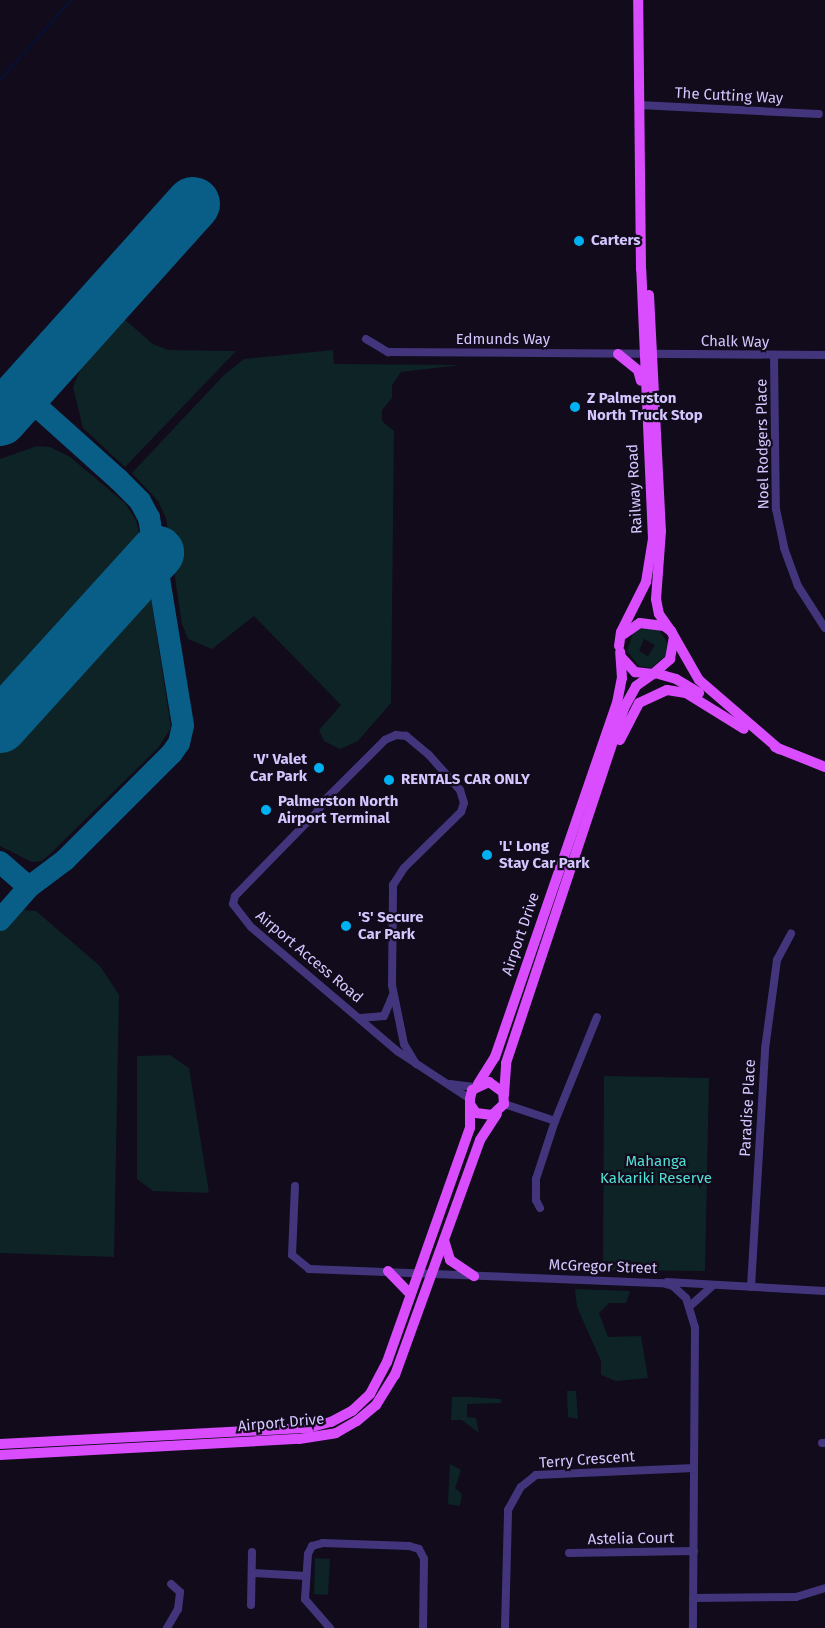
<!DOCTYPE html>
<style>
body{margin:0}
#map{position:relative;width:825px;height:1628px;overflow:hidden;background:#110b1c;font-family:"Fira Sans",sans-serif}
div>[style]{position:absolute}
.green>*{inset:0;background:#0e2326}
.stream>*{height:2px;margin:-1px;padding:0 1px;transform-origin:1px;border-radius:1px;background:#071138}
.taxiway>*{height:22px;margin:-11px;padding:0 11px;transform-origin:11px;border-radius:11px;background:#085e86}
.runway>*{height:54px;margin:-27px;padding:0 27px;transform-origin:27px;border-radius:27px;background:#085e86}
.minor>*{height:8px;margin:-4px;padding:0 4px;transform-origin:4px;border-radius:4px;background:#43357c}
.major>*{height:10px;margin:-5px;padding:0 5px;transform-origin:5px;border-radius:5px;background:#da4dff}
.dots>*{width:16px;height:16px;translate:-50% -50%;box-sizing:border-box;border:3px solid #110b1c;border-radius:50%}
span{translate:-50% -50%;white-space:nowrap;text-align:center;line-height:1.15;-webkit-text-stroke:4.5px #110b1c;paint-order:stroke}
.street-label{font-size:15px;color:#d6c6ff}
.poi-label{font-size:15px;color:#d6c6ff;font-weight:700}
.left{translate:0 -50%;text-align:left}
.right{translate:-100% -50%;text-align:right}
.park-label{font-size:15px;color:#51e0d4}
</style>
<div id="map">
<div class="green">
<i style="clip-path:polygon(124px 319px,153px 344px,168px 350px,236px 351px,125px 467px,83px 428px,73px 387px,82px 366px)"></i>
<i style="clip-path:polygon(333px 350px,334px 364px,461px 365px,401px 372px,392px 385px,392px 398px,382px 410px,382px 421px,394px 431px,391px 703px,358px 741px,340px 749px,324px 741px,319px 730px,341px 705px,254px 616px,212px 649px,188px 639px,182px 624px,166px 518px,158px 501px,132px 473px,224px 375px,244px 359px)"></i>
<i style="clip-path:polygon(37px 446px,50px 447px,70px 457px,125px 503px,136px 520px,144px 552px,171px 728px,158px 748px,50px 854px,42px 861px,32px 862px,0 846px,0 459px)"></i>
<i style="clip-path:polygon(evenodd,645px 627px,659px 630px,667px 642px,666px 655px,651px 668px,639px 666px,627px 651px,633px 633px,645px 627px,644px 639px,655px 645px,648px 656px,639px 651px,644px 639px)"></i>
<i style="clip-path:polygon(23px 910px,36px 911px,100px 966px,119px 995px,114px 1257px,0 1253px,0 930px)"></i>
<i style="clip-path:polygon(170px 1055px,189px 1068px,209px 1193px,153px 1191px,137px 1179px,137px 1056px)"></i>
<i style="clip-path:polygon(604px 1076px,709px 1078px,705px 1271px,603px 1270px)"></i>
<i style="clip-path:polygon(575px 1289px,630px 1291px,626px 1303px,609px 1303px,599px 1313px,608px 1337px,641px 1336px,648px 1378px,616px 1381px,601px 1375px,601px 1361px,577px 1307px)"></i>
<i style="clip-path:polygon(567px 1391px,576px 1391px,578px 1419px,568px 1417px)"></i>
<i style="clip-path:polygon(452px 1397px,470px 1397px,501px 1399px,501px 1403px,467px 1404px,467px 1417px,476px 1418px,479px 1433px,462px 1420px,451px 1420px)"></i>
<i style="clip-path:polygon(450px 1464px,461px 1470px,455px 1488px,462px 1494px,460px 1506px,448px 1504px)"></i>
<i style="clip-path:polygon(315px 1558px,330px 1559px,328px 1595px,314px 1594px)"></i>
</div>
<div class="stream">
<i style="left:0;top:80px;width:107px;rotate:-48.4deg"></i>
</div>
<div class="taxiway">
<i style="left:0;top:862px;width:38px;rotate:41deg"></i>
<i style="left:0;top:920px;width:44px;rotate:-48.7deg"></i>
<i style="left:29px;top:887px;width:45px;rotate:-36.9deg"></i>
<i style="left:65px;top:860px;width:151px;rotate:-45deg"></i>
<i style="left:172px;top:753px;width:12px;rotate:-55deg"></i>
<i style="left:179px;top:743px;width:18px;rotate:-77deg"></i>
<i style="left:183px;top:725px;width:210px;rotate:-99.3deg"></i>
<i style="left:149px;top:518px;width:19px;rotate:-118deg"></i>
<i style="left:140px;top:501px;width:30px;rotate:-135deg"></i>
<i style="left:119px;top:480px;width:129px;rotate:-138.1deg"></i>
</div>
<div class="runway">
<i style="left:0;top:419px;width:289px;rotate:-48.1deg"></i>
<i style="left:0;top:726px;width:234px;rotate:-47.8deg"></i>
</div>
<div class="minor">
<i style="left:639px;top:105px;width:180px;rotate:2.9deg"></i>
<i style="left:366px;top:339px;width:26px;rotate:31deg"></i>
<i style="left:388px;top:352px;width:437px;rotate:0.4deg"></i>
<i style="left:774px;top:356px;width:153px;rotate:89.3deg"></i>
<i style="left:776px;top:509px;width:40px;rotate:78deg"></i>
<i style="left:784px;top:548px;width:40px;rotate:69.8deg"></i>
<i style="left:798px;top:586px;width:50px;rotate:57.3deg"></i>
<i style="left:361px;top:1018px;width:23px;rotate:-5deg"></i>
<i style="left:384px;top:1016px;width:23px;rotate:-67deg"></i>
<i style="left:416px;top:1064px;width:23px;rotate:-121deg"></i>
<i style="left:404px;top:1044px;width:60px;rotate:-101.5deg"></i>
<i style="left:392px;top:985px;width:100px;rotate:-89.4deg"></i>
<i style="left:393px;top:885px;width:20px;rotate:-57deg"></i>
<i style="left:404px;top:868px;width:80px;rotate:-44.5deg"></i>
<i style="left:461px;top:812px;width:9px;rotate:-72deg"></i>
<i style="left:464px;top:803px;width:14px;rotate:-107deg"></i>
<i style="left:460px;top:790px;width:47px;rotate:-131.5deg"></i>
<i style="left:429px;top:755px;width:30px;rotate:-140deg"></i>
<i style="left:406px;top:736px;width:10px;rotate:-174deg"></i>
<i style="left:396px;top:735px;width:12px;rotate:156deg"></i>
<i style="left:385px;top:740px;width:83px;rotate:135deg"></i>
<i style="left:326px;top:799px;width:16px;rotate:125deg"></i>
<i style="left:317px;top:812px;width:117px;rotate:134.3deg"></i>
<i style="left:235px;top:896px;width:8px;rotate:104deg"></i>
<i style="left:233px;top:904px;width:29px;rotate:52deg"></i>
<i style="left:251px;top:927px;width:192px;rotate:40.3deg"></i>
<i style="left:397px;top:1051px;width:87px;rotate:33.3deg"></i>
<i style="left:450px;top:1084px;width:24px;rotate:7deg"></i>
<i style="left:504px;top:1104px;width:54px;rotate:18.4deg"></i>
<i style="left:295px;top:1186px;width:69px;rotate:92.5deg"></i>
<i style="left:292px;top:1255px;width:22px;rotate:39deg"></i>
<i style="left:309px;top:1269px;width:353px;rotate:2.3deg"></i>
<i style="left:662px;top:1283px;width:11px;rotate:15deg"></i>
<i style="left:673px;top:1286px;width:18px;rotate:43deg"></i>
<i style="left:686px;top:1298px;width:31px;rotate:73deg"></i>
<i style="left:695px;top:1328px;width:300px;rotate:90.4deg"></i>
<i style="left:540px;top:1208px;width:9px;rotate:-117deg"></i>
<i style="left:536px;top:1200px;width:21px;rotate:-90deg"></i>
<i style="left:536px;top:1179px;width:61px;rotate:-71.9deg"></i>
<i style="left:555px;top:1121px;width:112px;rotate:-68deg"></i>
<i style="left:667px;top:1282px;width:158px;rotate:3.3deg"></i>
<i style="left:751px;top:1287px;width:238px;rotate:-86.6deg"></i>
<i style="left:765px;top:1049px;width:90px;rotate:-82.3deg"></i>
<i style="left:777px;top:960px;width:30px;rotate:-62deg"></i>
<i style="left:690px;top:1306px;width:30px;rotate:-42deg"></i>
<i style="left:822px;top:1443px;width:3px"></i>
<i style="left:569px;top:1553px;width:125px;rotate:-0.9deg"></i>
<i style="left:252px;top:1573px;width:54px;rotate:3.2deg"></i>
<i style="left:693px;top:1598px;width:103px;rotate:-0.6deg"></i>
<i style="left:796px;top:1597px;width:30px;rotate:-17deg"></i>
<i style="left:251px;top:1605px;width:53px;rotate:-88.9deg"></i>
<i style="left:167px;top:1628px;width:22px;rotate:-60deg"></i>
<i style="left:178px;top:1609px;width:17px;rotate:-83deg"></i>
<i style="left:180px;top:1592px;width:12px;rotate:-138deg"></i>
<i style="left:330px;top:1628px;width:38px;rotate:-131deg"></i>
<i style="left:305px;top:1599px;width:45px;rotate:-86.2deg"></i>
<i style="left:308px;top:1554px;width:9px;rotate:-63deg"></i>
<i style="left:312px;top:1546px;width:11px;rotate:-15deg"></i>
<i style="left:323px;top:1543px;width:86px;rotate:2deg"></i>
<i style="left:409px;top:1546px;width:10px;rotate:17deg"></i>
<i style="left:419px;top:1549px;width:11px;rotate:63deg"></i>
<i style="left:424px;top:1559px;width:69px;rotate:90.8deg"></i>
<i style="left:505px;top:1628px;width:118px;rotate:-88.5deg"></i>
<i style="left:508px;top:1510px;width:26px;rotate:-61deg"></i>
<i style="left:521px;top:1487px;width:19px;rotate:-39deg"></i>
<i style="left:536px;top:1475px;width:158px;rotate:-2.5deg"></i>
</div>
<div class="major">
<i style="left:649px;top:295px;width:236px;rotate:87.1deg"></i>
<i style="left:661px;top:531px;width:68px;rotate:94.2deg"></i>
<i style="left:656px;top:599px;width:15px;rotate:79deg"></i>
<i style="left:659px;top:614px;width:21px;rotate:55deg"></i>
<i style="left:618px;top:354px;width:26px;rotate:39deg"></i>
<i style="left:638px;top:370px;width:11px;rotate:75deg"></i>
<i style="left:624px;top:634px;width:19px;rotate:-35deg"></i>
<i style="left:640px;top:623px;width:24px;rotate:7deg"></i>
<i style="left:664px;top:626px;width:9px;rotate:36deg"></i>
<i style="left:671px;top:631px;width:56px;rotate:60.3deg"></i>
<i style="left:699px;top:680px;width:106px;rotate:40.8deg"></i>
<i style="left:619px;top:646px;width:14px;rotate:-82deg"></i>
<i style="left:621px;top:632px;width:56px;rotate:-63.4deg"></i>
<i style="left:646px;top:582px;width:44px;rotate:-80.8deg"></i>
<i style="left:653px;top:539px;width:270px;rotate:-92.5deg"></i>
<i style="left:641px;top:269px;width:269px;rotate:-90.6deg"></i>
<i style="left:621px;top:657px;width:21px;rotate:47deg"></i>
<i style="left:635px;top:672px;width:18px;rotate:6deg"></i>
<i style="left:653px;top:674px;width:23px;rotate:-41deg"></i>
<i style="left:670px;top:659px;width:22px;rotate:-80deg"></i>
<i style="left:655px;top:673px;width:22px;rotate:16deg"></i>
<i style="left:676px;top:679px;width:27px;rotate:31deg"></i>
<i style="left:620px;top:740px;width:42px;rotate:-62.8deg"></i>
<i style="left:639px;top:703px;width:31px;rotate:-25deg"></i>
<i style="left:667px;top:690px;width:19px;rotate:9deg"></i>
<i style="left:686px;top:693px;width:68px;rotate:31.8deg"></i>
<i style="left:775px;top:747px;width:54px;rotate:21.8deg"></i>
<i style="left:478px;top:1084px;width:32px;rotate:-58deg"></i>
<i style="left:495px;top:1057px;width:374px;rotate:-71deg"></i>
<i style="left:617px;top:703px;width:25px;rotate:-79deg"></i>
<i style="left:622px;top:678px;width:26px;rotate:-94deg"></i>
<i style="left:504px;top:1095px;width:32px;rotate:-86deg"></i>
<i style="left:506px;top:1063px;width:374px;rotate:-71.6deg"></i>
<i style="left:624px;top:708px;width:25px;rotate:-61deg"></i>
<i style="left:636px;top:686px;width:21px;rotate:-35deg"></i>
<i style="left:444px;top:1240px;width:21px;rotate:73deg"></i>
<i style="left:450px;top:1260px;width:29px;rotate:34deg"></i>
<i style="left:388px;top:1271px;width:32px;rotate:46deg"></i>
<i style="left:0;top:1444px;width:308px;rotate:-3deg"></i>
<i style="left:308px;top:1428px;width:24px;rotate:-15deg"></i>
<i style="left:331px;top:1422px;width:24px;rotate:-28deg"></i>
<i style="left:352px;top:1411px;width:25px;rotate:-43deg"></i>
<i style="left:370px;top:1394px;width:36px;rotate:-62deg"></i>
<i style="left:387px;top:1362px;width:248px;rotate:-70.5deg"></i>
<i style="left:470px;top:1128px;width:29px;rotate:-90deg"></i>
<i style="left:470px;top:1099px;width:9px;rotate:-77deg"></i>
<i style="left:472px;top:1090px;width:19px;rotate:-25deg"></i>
<i style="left:489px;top:1082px;width:17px;rotate:36deg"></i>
<i style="left:503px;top:1092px;width:12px;rotate:85deg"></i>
<i style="left:504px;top:1104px;width:16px;rotate:137deg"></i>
<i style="left:492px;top:1115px;width:16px;rotate:-173deg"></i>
<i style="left:476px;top:1113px;width:11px;rotate:-124deg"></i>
<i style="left:0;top:1455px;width:299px;rotate:-3.1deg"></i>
<i style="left:299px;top:1439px;width:37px;rotate:-9deg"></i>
<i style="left:336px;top:1433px;width:24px;rotate:-30deg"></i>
<i style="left:357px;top:1421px;width:25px;rotate:-40deg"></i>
<i style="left:376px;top:1405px;width:36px;rotate:-58deg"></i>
<i style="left:395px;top:1375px;width:250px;rotate:-70.1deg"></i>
<i style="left:480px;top:1140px;width:31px;rotate:-57deg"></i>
</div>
<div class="dots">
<i style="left:579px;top:241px;background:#00b1f1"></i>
<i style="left:575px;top:407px;background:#00b1f1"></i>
<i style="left:319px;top:768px;background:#00b1f1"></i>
<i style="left:389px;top:780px;background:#00b1f1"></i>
<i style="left:266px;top:810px;background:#00b1f1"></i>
<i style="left:487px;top:855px;background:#00b1f1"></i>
<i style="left:346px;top:926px;background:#00b1f1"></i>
</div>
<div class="street-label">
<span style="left:729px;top:96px;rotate:3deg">The Cutting Way</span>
<span style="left:503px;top:340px">Edmunds Way</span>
<span style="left:735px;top:342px;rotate:1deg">Chalk Way</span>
<span style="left:763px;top:444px;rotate:-91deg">Noel Rodgers Place</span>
<span style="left:635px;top:489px;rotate:-93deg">Railway Road</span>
<span style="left:521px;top:934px;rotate:-71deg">Airport Drive</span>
<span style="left:309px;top:957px;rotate:40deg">Airport Access Road</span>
<span style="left:748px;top:1108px;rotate:-87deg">Paradise Place</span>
<span style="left:603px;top:1267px;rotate:2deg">McGregor Street</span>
<span style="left:281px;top:1423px;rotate:-5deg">Airport Drive</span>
<span style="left:587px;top:1460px;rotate:-4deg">Terry Crescent</span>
<span style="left:631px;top:1539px;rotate:-1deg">Astelia Court</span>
</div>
<div class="poi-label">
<span class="left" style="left:591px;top:241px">Carters</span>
<span class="left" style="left:587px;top:407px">Z Palmerston<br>North Truck Stop</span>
<span class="right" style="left:307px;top:768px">'V' Valet<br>Car Park</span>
<span class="left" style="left:401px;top:780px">RENTALS CAR ONLY</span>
<span class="left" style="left:278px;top:810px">Palmerston North<br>Airport Terminal</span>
<span class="left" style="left:499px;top:855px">'L' Long<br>Stay Car Park</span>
<span class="left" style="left:358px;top:926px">'S' Secure<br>Car Park</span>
</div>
<div class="park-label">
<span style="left:656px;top:1170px">Mahanga<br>Kakariki Reserve</span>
</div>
</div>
